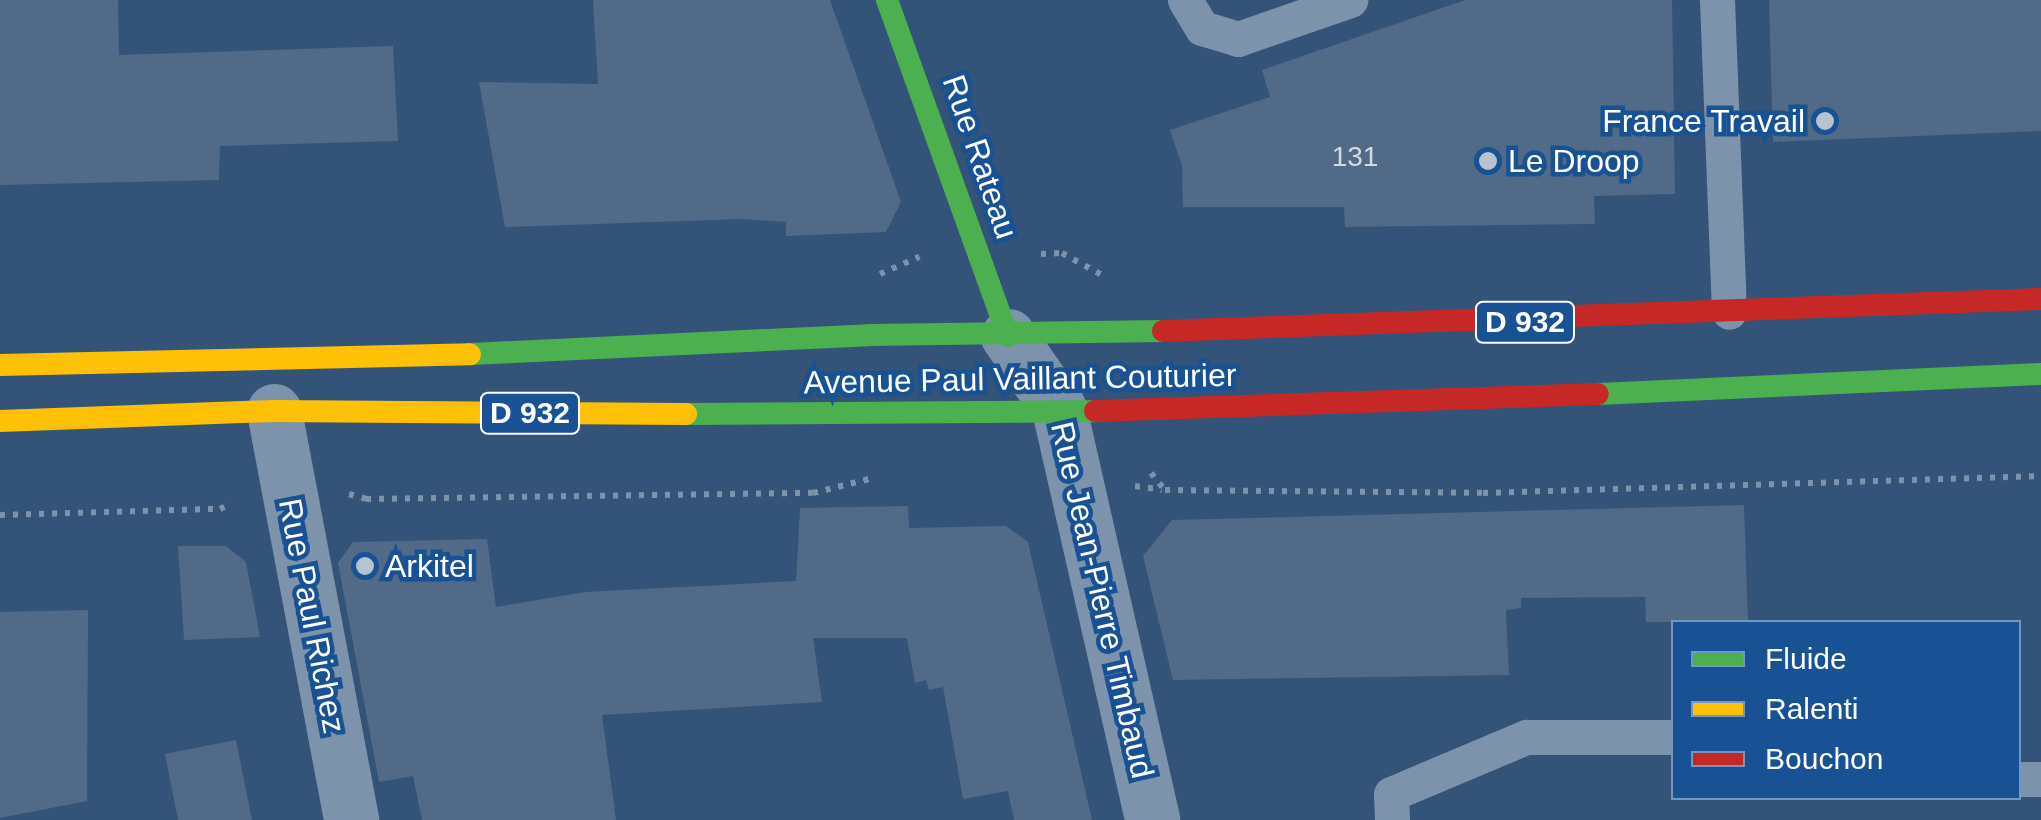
<!DOCTYPE html>
<style>
body{margin:0}
#map{position:relative;width:2041px;height:820px;overflow:hidden;background:#345378;font-family:Helvetica,sans-serif}
div>[style]{position:absolute}
.building>*{inset:0;background:#516a87}
.path>*{height:6px;margin-top:-3px;transform-origin:0;background:repeating-linear-gradient(90deg,#7d93ab 0 5px,transparent 0 13px)}
.lane>*{height:35px;margin:-17.5px;padding:0 17.5px;transform-origin:17.5px;border-radius:17.5px;background:#7d93ab}
.street>*{height:55px;margin:-27.5px;padding:0 27.5px;transform-origin:27.5px;border-radius:27.5px;background:#7d93ab}
.fast>*{height:22px;margin:-11px;padding:0 11px;transform-origin:11px;border-radius:11px;background:#4caf50}
.slow>*{height:22px;margin:-11px;padding:0 11px;transform-origin:11px;border-radius:11px;background:#ffc107}
.jam>*{height:22px;margin:-11px;padding:0 11px;transform-origin:11px;border-radius:11px;background:#c62828}
.dots>*{width:28px;height:28px;translate:-50% -50%;box-sizing:border-box;border:5px solid #185194;border-radius:50%}
span{translate:-50% -50%;white-space:nowrap;text-align:center;line-height:1.15;-webkit-text-stroke:9px #185194;paint-order:stroke}
.number-label{font-size:28px;color:#d4dae1}
.number-label span{-webkit-text-stroke-width:0}
.shield-label span{padding:2px 8px;background:#185194;border:2px solid;border-radius:8px;-webkit-text-stroke-width:0}
.shield-label{font-size:30px;color:#fff;font-weight:700}
.poi-label{font-size:32px;color:#fff}
.right{translate:-100% -50%;text-align:right}
.left{translate:0 -50%;text-align:left}
.street-label{font-size:32px;color:#fff}
.legend{position:absolute;left:1671px;top:620px;width:350px;height:180px;box-sizing:border-box;background:#185194;border:2px solid #7497bf;margin:0;padding:12px 18px;list-style:none;font-size:30px;color:#fff}
.legend li{display:flex;align-items:center;gap:20px;height:50px}
.legend b{width:50px;border:2px solid #7497bf}
</style>
<div id="map">
<div class="building">
<i style="clip-path:polygon(0 0,118px 0,119px 55px,393px 46px,398px 141px,220px 146px,219px 180px,0 185px)"></i>
<i style="clip-path:polygon(593px 0,830px 0,901px 202px,886px 232px,786px 236px,786px 222px,742px 219px,505px 227px,479px 82px,598px 84px)"></i>
<i style="clip-path:polygon(1465px 0,1672px 0,1675px 194px,1594px 196px,1595px 224px,1345px 227px,1344px 207px,1183px 207px,1182px 166px,1170px 130px,1270px 97px,1262px 70px)"></i>
<i style="clip-path:polygon(1769px 0,2041px 0,2041px 131px,1773px 142px)"></i>
<i style="clip-path:polygon(1744px 505px,1748px 622px,1646px 622px,1645px 597px,1521px 598px,1521px 608px,1506px 610px,1509px 675px,1173px 680px,1143px 556px,1172px 520px)"></i>
<i style="clip-path:polygon(908px 506px,909px 528px,1006px 526px,1028px 542px,1092px 820px,1014px 820px,1008px 791px,963px 799px,943px 687px,929px 690px,926px 680px,915px 683px,907px 638px,813px 638px,822px 702px,602px 715px,616px 820px,422px 820px,413px 776px,379px 782px,338px 563px,353px 542px,487px 539px,496px 607px,585px 592px,796px 581px,800px 508px)"></i>
<i style="clip-path:polygon(178px 546px,226px 546px,246px 562px,260px 637px,184px 640px)"></i>
<i style="clip-path:polygon(88px 610px,87px 801px,0 818px,0 612px)"></i>
<i style="clip-path:polygon(236px 740px,252px 820px,178px 820px,165px 754px)"></i>
</div>
<div class="path">
<i style="left:1041px;top:254px;width:21px;rotate:-3deg"></i>
<i style="left:1062px;top:253px;width:46px;rotate:28.8deg"></i>
<i style="left:880px;top:274px;width:43px;rotate:-23.6deg"></i>
<i style="left:1151px;top:473px;width:22px;rotate:51deg"></i>
<i style="left:1165px;top:490px;width:318px;rotate:0.5deg"></i>
<i style="left:1483px;top:493px;width:558px;rotate:-1.75deg"></i>
<i style="left:1135px;top:486px;width:27px;rotate:8deg"></i>
<i style="left:349px;top:494px;width:18px;rotate:16deg"></i>
<i style="left:366px;top:499px;width:447px;rotate:-0.8deg"></i>
<i style="left:813px;top:493px;width:62px;rotate:-14deg"></i>
<i style="left:0;top:515px;width:220px;rotate:-1.6deg"></i>
<i style="left:220px;top:509px;width:13px;rotate:-27deg"></i>
</div>
<div class="lane">
<i style="left:1185px;top:0;width:33px;rotate:59deg"></i>
<i style="left:1202px;top:28px;width:38px;rotate:17deg"></i>
<i style="left:1238px;top:39px;width:119px;rotate:-19.2deg"></i>
<i style="left:1717px;top:0;width:312px;rotate:87.8deg"></i>
<i style="left:2018px;top:779px;width:23px"></i>
<i style="left:1392px;top:820px;width:26px;rotate:-92deg"></i>
<i style="left:1391px;top:794px;width:147px;rotate:-22.9deg"></i>
<i style="left:1526px;top:737px;width:148px"></i>
</div>
<div class="street">
<i style="left:1008px;top:336px;width:89px;rotate:55.1deg"></i>
<i style="left:1059px;top:409px;width:421px;rotate:77.2deg"></i>
<i style="left:274px;top:411px;width:416px;rotate:79.3deg"></i>
</div>
<div class="fast">
<i style="left:887px;top:0;width:357px;rotate:70.2deg"></i>
<i style="left:470px;top:354px;width:399px;rotate:-2.7deg"></i>
<i style="left:869px;top:335px;width:294px;rotate:-0.8deg"></i>
<i style="left:1598px;top:394px;width:443px;rotate:-2.6deg"></i>
<i style="left:686px;top:414px;width:409px;rotate:-0.4deg"></i>
</div>
<div class="slow">
<i style="left:0;top:365px;width:470px;rotate:-1.3deg"></i>
<i style="left:0;top:421px;width:274px;rotate:-2.1deg"></i>
<i style="left:274px;top:411px;width:412px;rotate:0.4deg"></i>
</div>
<div class="jam">
<i style="left:1163px;top:331px;width:879px;rotate:-2.09deg"></i>
<i style="left:1095px;top:411px;width:503px;rotate:-1.94deg"></i>
</div>
<div class="dots">
<i style="left:1825px;top:121px;background:#b8c3d0"></i>
<i style="left:1488px;top:161px;background:#b8c3d0"></i>
<i style="left:365px;top:566px;background:#b8c3d0"></i>
</div>
<div class="number-label">
<span style="left:1355px;top:157px">131</span>
</div>
<div class="shield-label">
<span style="left:1525px;top:322px">D 932</span>
<span style="left:530px;top:413px">D 932</span>
</div>
<div class="poi-label">
<span class="right" style="left:1805px;top:121px">France Travail</span>
<span class="left" style="left:1508px;top:161px">Le Droop</span>
<span class="left" style="left:385px;top:566px">Arkitel</span>
</div>
<div class="street-label">
<span style="left:980px;top:157px;rotate:71deg">Rue Rateau</span>
<span style="left:1020px;top:379px;rotate:-1deg">Avenue Paul Vaillant Couturier</span>
<span style="left:1102px;top:600px;rotate:77deg">Rue Jean-Pierre Timbaud</span>
<span style="left:312px;top:616px;rotate:79deg">Rue Paul Richez</span>
</div>
<ul class="legend">
<li><b style="height:12px;background:#4caf50"></b>Fluide</li>
<li><b style="height:12px;background:#ffc107"></b>Ralenti</li>
<li><b style="height:12px;background:#c62828"></b>Bouchon</li>
</ul>
</div>
